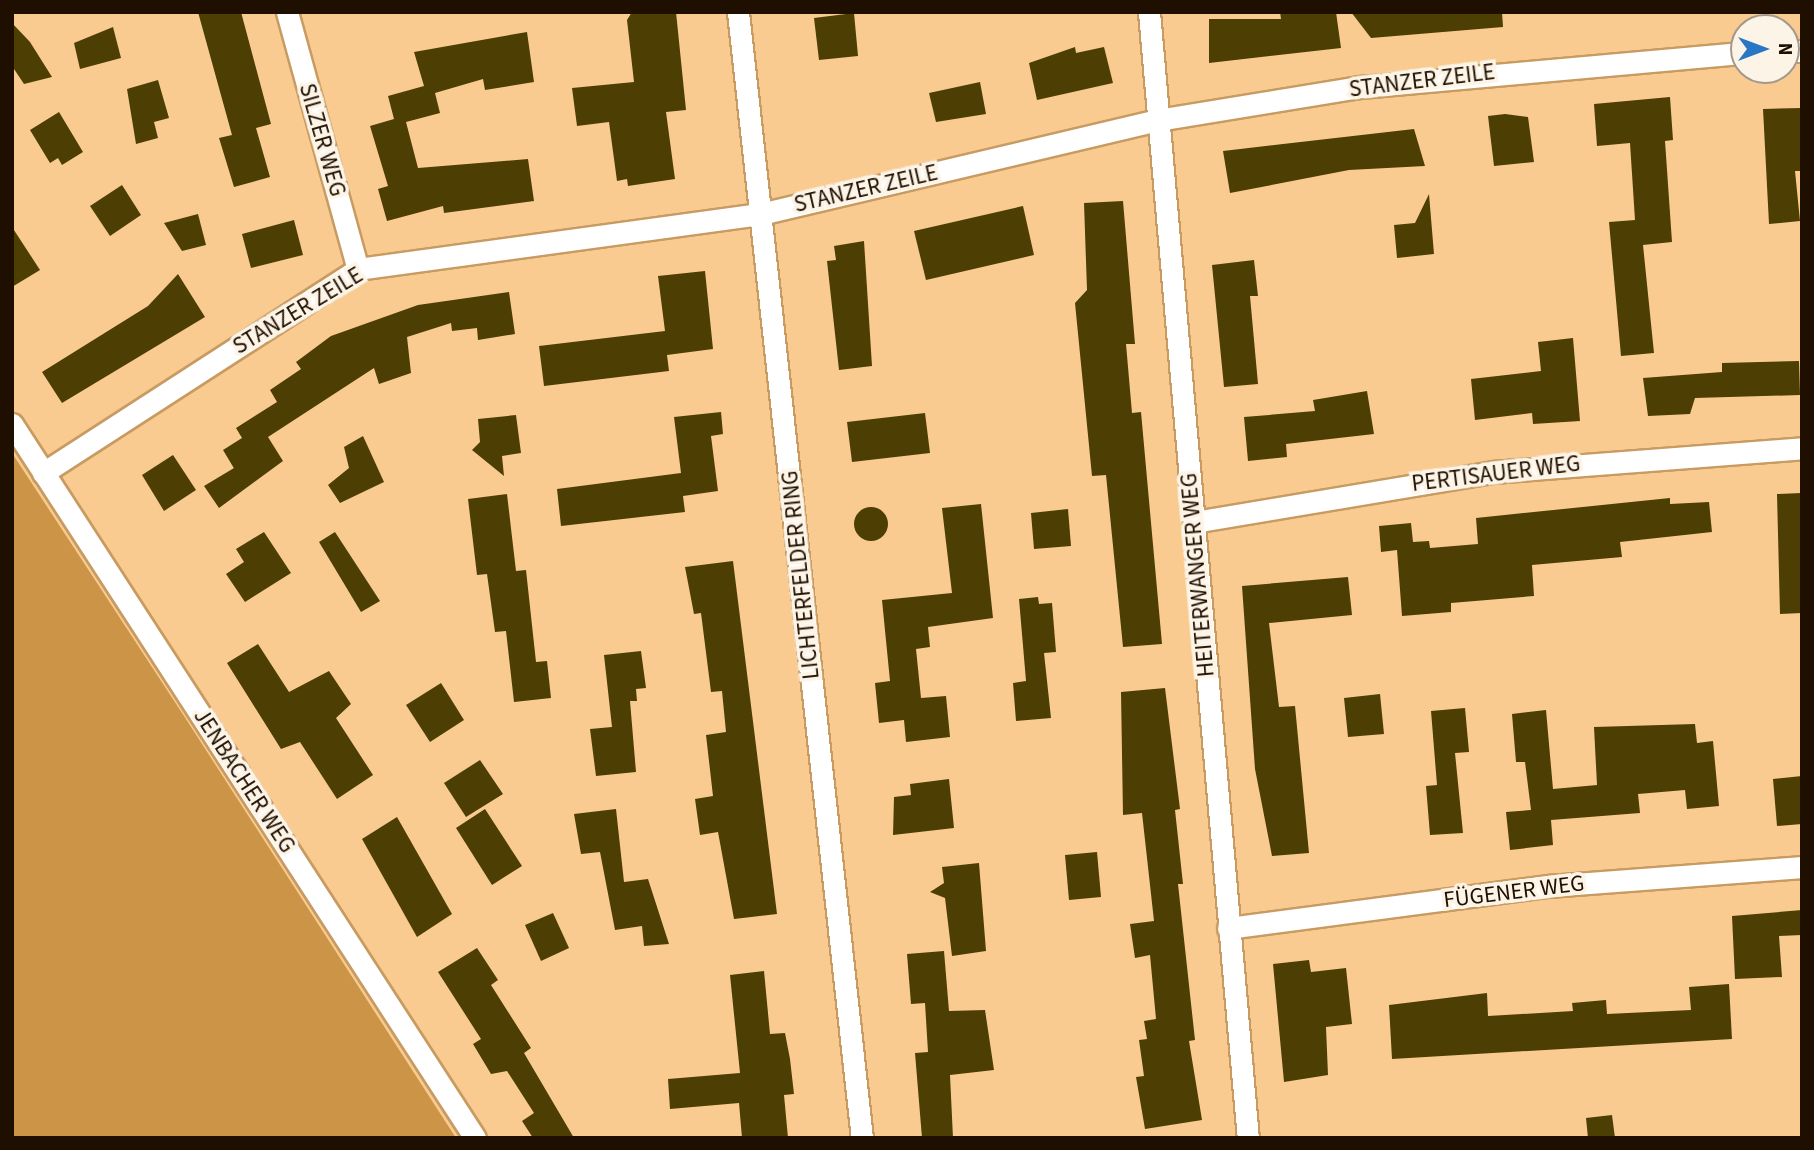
<!DOCTYPE html>
<meta charset="utf-8">
<style>
body{margin:0}
#map{position:relative;width:1814px;height:1150px;overflow:hidden;background:#facb90;font-family:"Source Sans 3",sans-serif}
div>[style]{position:absolute}
.forest>*{inset:0;background:#cc9446}
.building>*{inset:0;background:#4d3e03}
.round{border-radius:50%}
.roads{filter:drop-shadow(2px 0 #c79b61) drop-shadow(-2px 0 #c79b61) drop-shadow(0 2px #c79b61) drop-shadow(0 -2px #c79b61)}
.minor>*{height:21px;margin:-10.5px;padding:0 10.5px;transform-origin:10.5px;border-radius:10.5px;background:#fff}
span{translate:-50% -50%;white-space:nowrap;text-align:center;line-height:1.15;-webkit-text-stroke:7px #fdf4e8;paint-order:stroke}
.street-label{font-size:23px;color:#1f0f00}
.frame{position:absolute;inset:0;border:14px solid #1f0f00;pointer-events:none}
.north{position:absolute;left:1730px;top:14px;width:70px;height:70px;box-sizing:border-box;background:#fdf4e8;border:2px solid #a4988b;border-radius:50%;rotate:90deg;font-size:19px;font-weight:700;line-height:28px;text-align:center;color:#1f0f00}
.north::after{content:'';display:block;margin:auto;width:24px;height:32px;background:#2876c5;clip-path:polygon(50% 0,100% 100%,50% 72%,0 100%)}
</style>
<div id="map">
<div class="forest">
<i style="clip-path:polygon(12px 453px,184px 716px,456px 1138px,12px 1138px)"></i>
</div>
<div class="building">
<i style="clip-path:polygon(198px 12px,241px 12px,271px 124px,256px 128px,270px 177px,234px 187px,219px 138px,232px 135px)"></i>
<i style="clip-path:polygon(632px 12px,676px 12px,686px 110px,666px 112px,675px 179px,628px 186px,627px 179px,617px 181px,609px 122px,577px 126px,572px 88px,634px 82px,627px 20px)"></i>
<i style="clip-path:polygon(1280px 12px,1336px 12px,1341px 48px,1209px 63px,1209px 19px,1281px 19px)"></i>
<i style="clip-path:polygon(1351px 12px,1502px 12px,1503px 27px,1371px 38px)"></i>
<i style="clip-path:polygon(854px 13px,858px 56px,819px 60px,814px 18px)"></i>
<i style="clip-path:polygon(12px 23px,30px 42px,52px 77px,24px 84px,12px 66px)"></i>
<i style="clip-path:polygon(113px 27px,121px 58px,80px 69px,74px 43px)"></i>
<i style="clip-path:polygon(527px 32px,534px 82px,485px 90px,483px 79px,435px 93px,440px 113px,406px 122px,418px 168px,528px 159px,534px 201px,444px 213px,443px 206px,387px 221px,378px 189px,388px 186px,370px 126px,394px 119px,388px 96px,424px 86px,414px 52px)"></i>
<i style="clip-path:polygon(1075px 47px,1076px 53px,1104px 47px,1113px 83px,1037px 100px,1029px 63px)"></i>
<i style="clip-path:polygon(158px 80px,169px 118px,154px 122px,158px 138px,136px 144px,127px 89px)"></i>
<i style="clip-path:polygon(980px 82px,986px 114px,936px 122px,929px 93px)"></i>
<i style="clip-path:polygon(1670px 97px,1673px 140px,1665px 141px,1672px 242px,1643px 245px,1654px 353px,1621px 356px,1609px 222px,1635px 220px,1630px 143px,1597px 146px,1594px 104px)"></i>
<i style="clip-path:polygon(1802px 108px,1802px 171px,1795px 171px,1800px 221px,1769px 224px,1763px 109px)"></i>
<i style="clip-path:polygon(59px 112px,83px 152px,62px 165px,58px 158px,50px 163px,30px 130px)"></i>
<i style="clip-path:polygon(1505px 114px,1528px 117px,1534px 162px,1494px 166px,1488px 116px)"></i>
<i style="clip-path:polygon(1414px 129px,1425px 166px,1349px 170px,1230px 193px,1223px 151px)"></i>
<i style="clip-path:polygon(122px 185px,141px 215px,110px 236px,90px 206px)"></i>
<i style="clip-path:polygon(1429px 194px,1434px 254px,1397px 258px,1394px 225px,1415px 223px)"></i>
<i style="clip-path:polygon(1123px 201px,1135px 344px,1126px 344px,1132px 413px,1141px 412px,1162px 644px,1123px 647px,1106px 475px,1092px 476px,1075px 303px,1087px 290px,1084px 203px)"></i>
<i style="clip-path:polygon(1023px 206px,1034px 255px,926px 280px,914px 231px)"></i>
<i style="clip-path:polygon(198px 214px,206px 245px,182px 251px,164px 223px)"></i>
<i style="clip-path:polygon(294px 220px,303px 255px,251px 268px,242px 234px)"></i>
<i style="clip-path:polygon(12px 227px,40px 270px,12px 287px)"></i>
<i style="clip-path:polygon(864px 241px,872px 366px,839px 370px,827px 261px,836px 260px,834px 246px)"></i>
<i style="clip-path:polygon(1254px 260px,1258px 296px,1250px 296px,1258px 384px,1224px 387px,1212px 265px)"></i>
<i style="clip-path:polygon(705px 271px,713px 349px,667px 355px,669px 371px,544px 386px,539px 346px,665px 331px,658px 276px)"></i>
<i style="clip-path:polygon(178px 274px,205px 317px,62px 403px,42px 372px,148px 306px)"></i>
<i style="clip-path:polygon(509px 292px,515px 334px,478px 340px,477px 328px,452px 331px,451px 323px,407px 337px,411px 373px,379px 384px,374px 368px,268px 437px,283px 461px,219px 508px,204px 486px,234px 468px,241px 480px,223px 450px,242px 438px,236px 428px,277px 402px,270px 390px,301px 369px,296px 362px,331px 336px,418px 305px)"></i>
<i style="clip-path:polygon(1573px 338px,1580px 421px,1533px 424px,1532px 413px,1475px 420px,1471px 379px,1541px 371px,1538px 342px)"></i>
<i style="clip-path:polygon(1799px 361px,1800px 395px,1695px 398px,1690px 414px,1648px 416px,1643px 378px,1722px 372px,1722px 363px)"></i>
<i style="clip-path:polygon(1367px 391px,1374px 434px,1286px 444px,1287px 457px,1248px 461px,1244px 417px,1315px 411px,1313px 400px)"></i>
<i style="clip-path:polygon(721px 412px,723px 434px,711px 436px,718px 491px,683px 496px,685px 512px,561px 526px,557px 489px,681px 473px,674px 417px)"></i>
<i style="clip-path:polygon(925px 413px,930px 453px,852px 462px,847px 422px)"></i>
<i style="clip-path:polygon(516px 415px,521px 453px,502px 456px,504px 476px,472px 450px,480px 442px,478px 419px)"></i>
<i style="clip-path:polygon(363px 436px,384px 482px,340px 503px,328px 485px,349px 468px,344px 447px)"></i>
<i style="clip-path:polygon(173px 455px,196px 490px,164px 511px,142px 475px)"></i>
<i style="clip-path:polygon(1802px 493px,1802px 613px,1780px 614px,1777px 494px)"></i>
<i style="clip-path:polygon(507px 494px,516px 571px,526px 570px,536px 662px,547px 661px,551px 698px,514px 702px,506px 631px,495px 632px,487px 574px,477px 575px,468px 499px)"></i>
<i style="clip-path:polygon(1670px 498px,1670px 504px,1709px 502px,1712px 532px,1620px 542px,1622px 557px,1532px 565px,1534px 596px,1451px 603px,1451px 612px,1402px 616px,1397px 550px,1381px 552px,1379px 526px,1411px 523px,1413px 542px,1429px 541px,1430px 548px,1478px 544px,1476px 518px)"></i>
<i style="clip-path:polygon(981px 504px,993px 618px,928px 627px,930px 647px,916px 649px,921px 698px,946px 696px,950px 737px,906px 742px,904px 720px,879px 723px,875px 683px,890px 681px,882px 600px,952px 593px,942px 508px)"></i>
<i class="round" style="left:854px;top:507px;width:34px;height:34px"></i>
<i style="clip-path:polygon(1068px 509px,1071px 546px,1034px 549px,1031px 513px)"></i>
<i style="clip-path:polygon(264px 532px,291px 573px,245px 602px,226px 574px,244px 562px,236px 549px)"></i>
<i style="clip-path:polygon(335px 532px,380px 601px,361px 612px,319px 542px)"></i>
<i style="clip-path:polygon(733px 561px,777px 914px,734px 919px,718px 832px,700px 835px,695px 799px,713px 796px,706px 735px,726px 732px,722px 691px,711px 692px,701px 613px,694px 614px,685px 567px)"></i>
<i style="clip-path:polygon(1348px 577px,1352px 615px,1269px 623px,1279px 707px,1295px 706px,1309px 853px,1272px 856px,1255px 769px,1242px 586px)"></i>
<i style="clip-path:polygon(1038px 597px,1039px 604px,1052px 603px,1056px 652px,1044px 653px,1051px 718px,1016px 721px,1013px 683px,1026px 681px,1019px 599px)"></i>
<i style="clip-path:polygon(258px 644px,289px 692px,329px 671px,351px 704px,336px 718px,373px 775px,337px 799px,300px 742px,281px 749px,227px 663px)"></i>
<i style="clip-path:polygon(641px 651px,646px 688px,636px 689px,637px 701px,630px 701px,636px 772px,596px 776px,590px 729px,612px 727px,604px 655px)"></i>
<i style="clip-path:polygon(441px 683px,464px 720px,430px 742px,406px 705px)"></i>
<i style="clip-path:polygon(1165px 688px,1180px 809px,1175px 810px,1183px 884px,1178px 884px,1195px 1040px,1189px 1041px,1202px 1120px,1145px 1129px,1136px 1077px,1144px 1076px,1139px 1040px,1147px 1039px,1144px 1021px,1156px 1019px,1150px 955px,1135px 958px,1130px 924px,1154px 921px,1142px 813px,1123px 815px,1121px 692px)"></i>
<i style="clip-path:polygon(1380px 694px,1384px 734px,1348px 737px,1344px 698px)"></i>
<i style="clip-path:polygon(1465px 708px,1469px 752px,1455px 753px,1463px 833px,1430px 835px,1426px 786px,1437px 785px,1431px 711px)"></i>
<i style="clip-path:polygon(1546px 710px,1553px 789px,1597px 785px,1594px 727px,1695px 724px,1697px 743px,1713px 741px,1719px 806px,1687px 809px,1685px 790px,1638px 794px,1640px 813px,1551px 820px,1553px 845px,1510px 850px,1506px 812px,1531px 810px,1525px 762px,1516px 762px,1512px 714px)"></i>
<i style="clip-path:polygon(480px 760px,503px 794px,466px 817px,444px 783px)"></i>
<i style="clip-path:polygon(1802px 776px,1802px 824px,1777px 826px,1773px 779px)"></i>
<i style="clip-path:polygon(949px 779px,954px 828px,893px 835px,894px 797px,911px 795px,910px 784px)"></i>
<i style="clip-path:polygon(485px 809px,522px 866px,492px 885px,456px 828px)"></i>
<i style="clip-path:polygon(616px 809px,624px 882px,648px 879px,669px 944px,644px 946px,642px 926px,615px 930px,600px 852px,581px 854px,574px 814px)"></i>
<i style="clip-path:polygon(397px 817px,452px 914px,417px 937px,362px 839px)"></i>
<i style="clip-path:polygon(1097px 852px,1101px 897px,1069px 900px,1065px 855px)"></i>
<i style="clip-path:polygon(979px 863px,986px 951px,952px 956px,945px 898px,930px 892px,944px 883px,942px 867px)"></i>
<i style="clip-path:polygon(1802px 910px,1802px 935px,1779px 936px,1782px 977px,1735px 979px,1732px 916px)"></i>
<i style="clip-path:polygon(553px 913px,569px 948px,541px 961px,525px 925px)"></i>
<i style="clip-path:polygon(477px 948px,498px 980px,491px 985px,531px 1048px,524px 1053px,574px 1138px,533px 1138px,522px 1121px,534px 1113px,507px 1071px,491px 1074px,473px 1044px,481px 1039px,438px 972px)"></i>
<i style="clip-path:polygon(944px 951px,949px 1011px,985px 1010px,994px 1070px,950px 1075px,953px 1138px,922px 1138px,915px 1053px,928px 1052px,925px 1003px,911px 1004px,907px 954px)"></i>
<i style="clip-path:polygon(1309px 960px,1311px 972px,1346px 968px,1352px 1024px,1326px 1027px,1328px 1075px,1284px 1082px,1273px 964px)"></i>
<i style="clip-path:polygon(764px 971px,770px 1034px,785px 1033px,790px 1059px,794px 1094px,784px 1095px,788px 1138px,742px 1138px,739px 1103px,670px 1109px,668px 1079px,740px 1073px,730px 975px)"></i>
<i style="clip-path:polygon(1729px 984px,1732px 1039px,1392px 1059px,1389px 1005px,1487px 993px,1488px 1016px,1573px 1011px,1572px 1003px,1606px 1000px,1607px 1014px,1691px 1010px,1689px 987px)"></i>
<i style="clip-path:polygon(1612px 1115px,1615px 1138px,1588px 1138px,1586px 1118px)"></i>
</div>
<div class="roads">
<div class="minor">
<i style="left:287px;top:12px;width:267px;rotate:74.6deg"></i>
<i style="left:738px;top:12px;width:1133px;rotate:83.72deg"></i>
<i style="left:1149px;top:12px;width:1130px;rotate:84.98deg"></i>
<i style="left:1786px;top:51px;width:16px"></i>
<i style="left:12px;top:424px;width:851px;rotate:57.04deg"></i>
<i style="left:43px;top:473px;width:375px;rotate:-32.9deg"></i>
<i style="left:358px;top:269px;width:406px;rotate:-7.8deg"></i>
<i style="left:760px;top:214px;width:409px;rotate:-13.3deg"></i>
<i style="left:1158px;top:120px;width:205px;rotate:-9.3deg"></i>
<i style="left:1360px;top:87px;width:386px;rotate:-5.1deg"></i>
<i style="left:1194px;top:522px;width:303px;rotate:-9.5deg"></i>
<i style="left:1493px;top:472px;width:310px;rotate:-4.4deg"></i>
<i style="left:1228px;top:928px;width:324px;rotate:-7.5deg"></i>
<i style="left:1549px;top:886px;width:254px;rotate:-4.3deg"></i>
</div>
</div>
<div class="street-label">
<span style="left:1422px;top:81px;rotate:-7deg">STANZER ZEILE</span>
<span style="left:322px;top:140px;rotate:74deg">SILZER WEG</span>
<span style="left:866px;top:189px;rotate:-13deg">STANZER ZEILE</span>
<span style="left:298px;top:311px;rotate:-31deg">STANZER ZEILE</span>
<span style="left:1496px;top:474px;rotate:-7deg">PERTISAUER WEG</span>
<span style="left:801px;top:575px;rotate:-96deg">LICHTERFELDER RING</span>
<span style="left:1198px;top:575px;rotate:-95deg">HEITERWANGER WEG</span>
<span style="left:244px;top:781px;rotate:57deg">JENBACHER WEG</span>
<span style="left:1514px;top:892px;rotate:-7deg">FÜGENER WEG</span>
</div>
<div class="frame"></div>
<div class="north">N</div>
</div>
